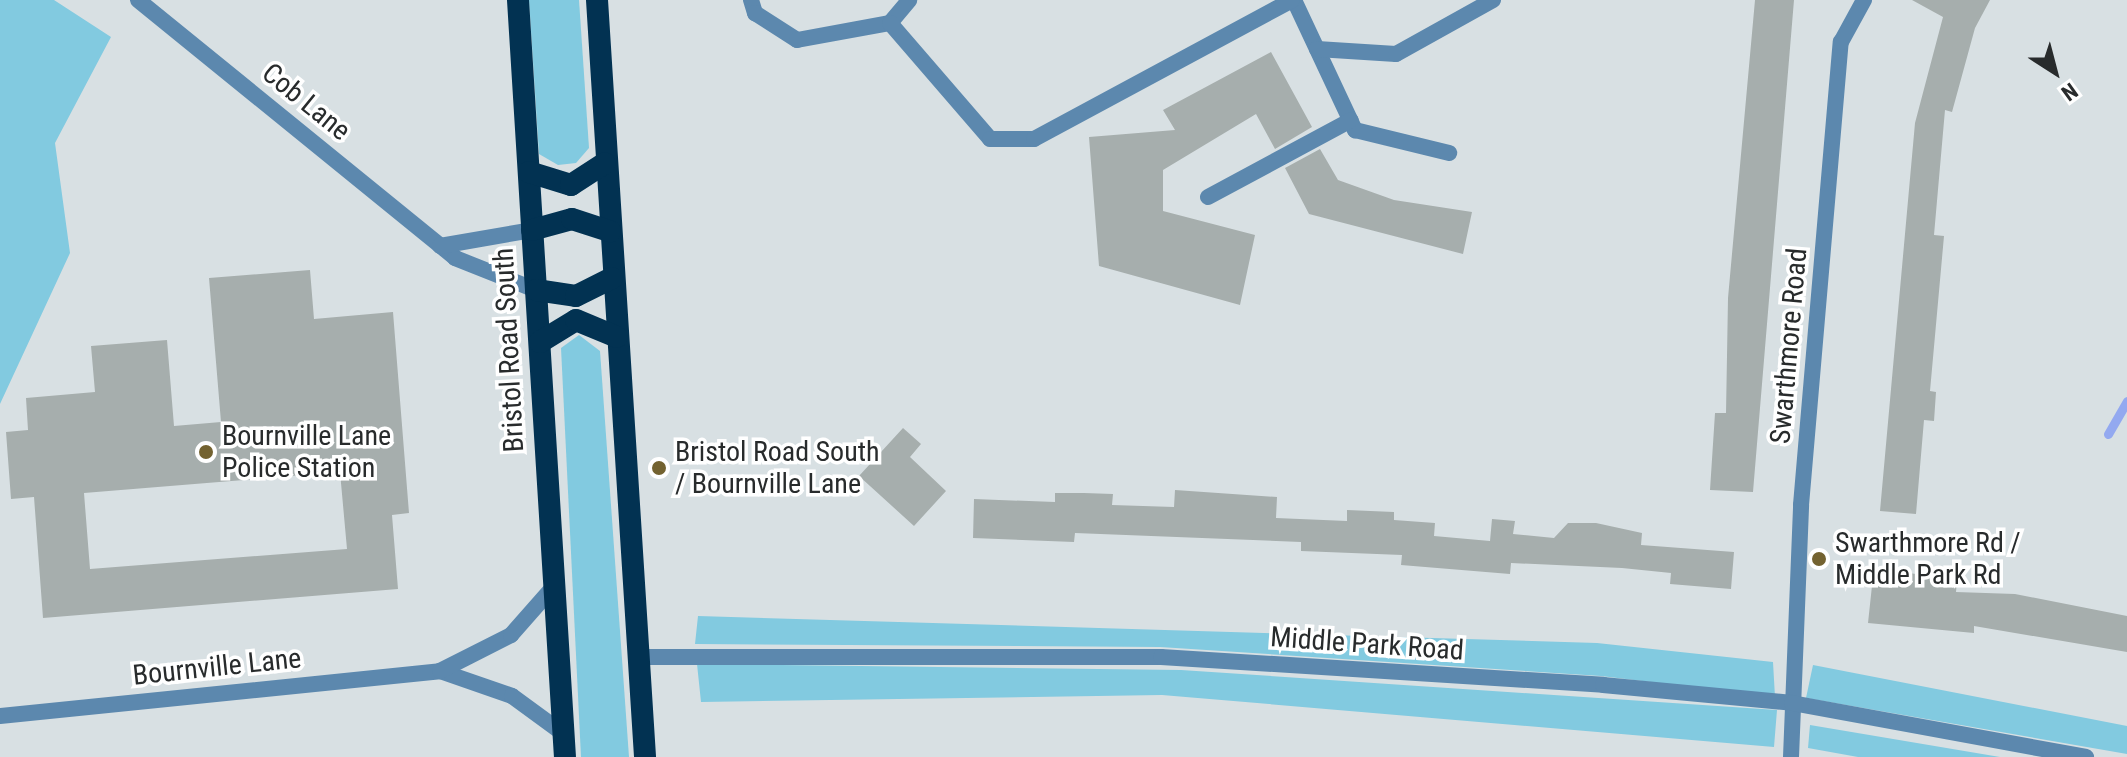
<!DOCTYPE html>
<style>
body{margin:0}
#map{position:relative;width:2127px;height:757px;overflow:hidden;background:#d8e0e3;font-family:"Roboto Condensed",sans-serif}
div>[style]{position:absolute}
.green>*{inset:0;background:#82cae0}
.stream>*{height:9px;margin:-4.5px;padding:0 4.5px;transform-origin:4.5px;border-radius:4.5px;background:#93a9f0}
.building>*{inset:0;background:#a6aead}
.minor>*{height:16px;margin:-8px;padding:0 8px;transform-origin:8px;border-radius:8px;background:#5c88ae}
.tertiary>*{height:16px;margin:-8px;padding:0 8px;transform-origin:8px;border-radius:8px;background:#5c88ae}
.trunk>*{height:22px;margin:-11px;padding:0 11px;transform-origin:11px;border-radius:11px;background:#023252}
.dots>*{width:22px;height:22px;translate:-50% -50%;box-sizing:border-box;border:4px solid #fff;border-radius:50%}
span{translate:-50% -50%;white-space:nowrap;text-align:center;line-height:1.15;-webkit-text-stroke:7px #fff;paint-order:stroke}
.street-label{font-size:28px;color:#282b2c}
.poi-label{font-size:28px;color:#282b2c}
.left{translate:0 -50%;text-align:left}
.north{position:absolute;left:2015px;top:32px;width:80px;height:80px;-webkit-text-stroke:6px #fff;paint-order:stroke;rotate:144deg;font-size:22px;font-weight:700;line-height:32px;text-align:center;color:#282b2c}
.north::after{content:'';display:block;margin:auto;width:28px;height:36px;background:#282b2c;clip-path:polygon(50% 0,100% 100%,50% 72%,0 100%)}
</style>
<div id="map">
<div class="green">
<i style="clip-path:polygon(0 0,54px 0,111px 37px,55px 143px,70px 253px,0 404px)"></i>
<i style="clip-path:polygon(529px 0,579px 0,589px 148px,576px 163px,558px 165px,539px 154px)"></i>
<i style="clip-path:polygon(579px 335px,600px 351px,629px 757px,581px 757px,561px 348px)"></i>
<i style="clip-path:polygon(698px 616px,1597px 643px,1773px 662px,1775px 697px,1601px 676px,1160px 647px,695px 644px)"></i>
<i style="clip-path:polygon(697px 664px,1181px 670px,1777px 710px,1774px 747px,1162px 695px,701px 702px)"></i>
<i style="clip-path:polygon(1813px 665px,2127px 726px,2127px 754px,1806px 698px)"></i>
<i style="clip-path:polygon(1810px 725px,2000px 757px,1858px 757px,1808px 748px)"></i>
</div>
<div class="stream">
<i style="left:2108px;top:434px;width:38px;rotate:-60deg"></i>
</div>
<div class="building">
<i style="clip-path:polygon(1755px 0,1794px 0,1753px 492px,1710px 490px,1715px 413px,1726px 413px,1728px 298px)"></i>
<i style="clip-path:polygon(1912px 0,1990px 0,1975px 28px,1952px 112px,1945px 110px,1934px 235px,1944px 236px,1930px 391px,1936px 392px,1934px 421px,1924px 420px,1916px 514px,1880px 511px,1915px 123px,1943px 17px)"></i>
<i style="clip-path:polygon(1271px 52px,1312px 127px,1275px 149px,1256px 114px,1163px 170px,1163px 211px,1255px 235px,1240px 305px,1099px 266px,1089px 137px,1175px 130px,1163px 110px)"></i>
<i style="clip-path:polygon(1320px 149px,1338px 180px,1394px 200px,1472px 212px,1463px 254px,1309px 214px,1285px 168px)"></i>
<i style="clip-path:polygon(evenodd,310px 270px,314px 319px,393px 312px,409px 513px,392px 515px,398px 589px,43px 618px,34px 497px,11px 499px,6px 432px,28px 430px,26px 398px,95px 392px,91px 346px,167px 340px,174px 426px,221px 422px,209px 278px,310px 270px,340px 472px,347px 549px,90px 569px,84px 493px,340px 472px)"></i>
<i style="clip-path:polygon(903px 428px,921px 444px,910px 457px,946px 491px,914px 526px,859px 476px)"></i>
<i style="clip-path:polygon(1175px 490px,1277px 497px,1276px 518px,1347px 521px,1347px 510px,1394px 512px,1394px 520px,1435px 523px,1434px 536px,1490px 541px,1492px 519px,1515px 521px,1513px 534px,1554px 538px,1568px 523px,1596px 523px,1642px 533px,1641px 545px,1734px 552px,1731px 589px,1670px 584px,1671px 573px,1622px 568px,1511px 563px,1510px 574px,1401px 565px,1402px 555px,1301px 551px,1301px 542px,1075px 533px,1074px 542px,973px 538px,974px 499px,1055px 502px,1055px 493px,1084px 493px,1113px 494px,1112px 505px,1174px 507px)"></i>
<i style="clip-path:polygon(1874px 567px,1957px 581px,1956px 592px,2015px 594px,2127px 616px,2127px 652px,1974px 626px,1974px 633px,1868px 623px)"></i>
</div>
<div class="minor">
<i style="left:751px;top:0;width:14px;rotate:73deg"></i>
<i style="left:755px;top:13px;width:50px;rotate:32.7deg"></i>
<i style="left:797px;top:40px;width:95px;rotate:-10.4deg"></i>
<i style="left:890px;top:23px;width:30px;rotate:-50deg"></i>
<i style="left:1294px;top:0;width:144px;rotate:64.9deg"></i>
<i style="left:1355px;top:130px;width:97px;rotate:13.7deg"></i>
<i style="left:890px;top:23px;width:153px;rotate:49.2deg"></i>
<i style="left:990px;top:139px;width:44px"></i>
<i style="left:1034px;top:139px;width:293px;rotate:-28.3deg"></i>
<i style="left:1317px;top:49px;width:79px;rotate:3.6deg"></i>
<i style="left:1396px;top:54px;width:111px;rotate:-29.1deg"></i>
<i style="left:1208px;top:197px;width:162px;rotate:-28.3deg"></i>
<i style="left:1791px;top:757px;width:252px;rotate:-87.7deg"></i>
<i style="left:1801px;top:505px;width:465px;rotate:-85.1deg"></i>
<i style="left:1841px;top:42px;width:48px;rotate:-61.3deg"></i>
</div>
<div class="tertiary">
<i style="left:138px;top:0;width:409px;rotate:39.1deg"></i>
<i style="left:455px;top:258px;width:87px;rotate:21.6deg"></i>
<i style="left:440px;top:246px;width:93px;rotate:-9.9deg"></i>
<i style="left:639px;top:657px;width:522px"></i>
<i style="left:1161px;top:657px;width:443px;rotate:3.6deg"></i>
<i style="left:1603px;top:685px;width:190px;rotate:5.4deg"></i>
<i style="left:1792px;top:703px;width:299px;rotate:10.4deg"></i>
<i style="left:440px;top:671px;width:76px;rotate:19.1deg"></i>
<i style="left:512px;top:696px;width:64px;rotate:36.2deg"></i>
<i style="left:0;top:716px;width:442px;rotate:-5.8deg"></i>
<i style="left:440px;top:671px;width:80px;rotate:-26.9deg"></i>
<i style="left:511px;top:635px;width:65px;rotate:-48.7deg"></i>
</div>
<div class="trunk">
<i style="left:518px;top:0;width:758px;rotate:86.45deg"></i>
<i style="left:597px;top:0;width:759px;rotate:86.37deg"></i>
<i style="left:529px;top:172px;width:44px;rotate:17.2deg"></i>
<i style="left:571px;top:185px;width:40px;rotate:-32.9deg"></i>
<i style="left:532px;top:230px;width:41px;rotate:-15.4deg"></i>
<i style="left:572px;top:219px;width:40px;rotate:18deg"></i>
<i style="left:536px;top:290px;width:40px;rotate:8.5deg"></i>
<i style="left:576px;top:296px;width:40px;rotate:-26.6deg"></i>
<i style="left:540px;top:342px;width:42px;rotate:-31.4deg"></i>
<i style="left:576px;top:320px;width:44px;rotate:22.5deg"></i>
</div>
<div class="dots">
<i style="left:206px;top:452px;background:#736230"></i>
<i style="left:659px;top:468px;background:#736230"></i>
<i style="left:1819px;top:559px;background:#736230"></i>
</div>
<div class="street-label">
<span style="left:306px;top:102px;rotate:39deg">Cob Lane</span>
<span style="left:1789px;top:346px;rotate:-85deg">Swarthmore Road</span>
<span style="left:509px;top:350px;rotate:-93deg">Bristol Road South</span>
<span style="left:1367px;top:644px;rotate:4deg">Middle Park Road</span>
<span style="left:217px;top:667px;rotate:-6deg">Bournville Lane</span>
</div>
<div class="poi-label">
<span class="left" style="left:222px;top:452px">Bournville Lane<br>Police Station</span>
<span class="left" style="left:675px;top:468px">Bristol Road South<br>/ Bournville Lane</span>
<span class="left" style="left:1835px;top:559px">Swarthmore Rd /<br>Middle Park Rd</span>
</div>
<div class="north">N</div>
</div>
